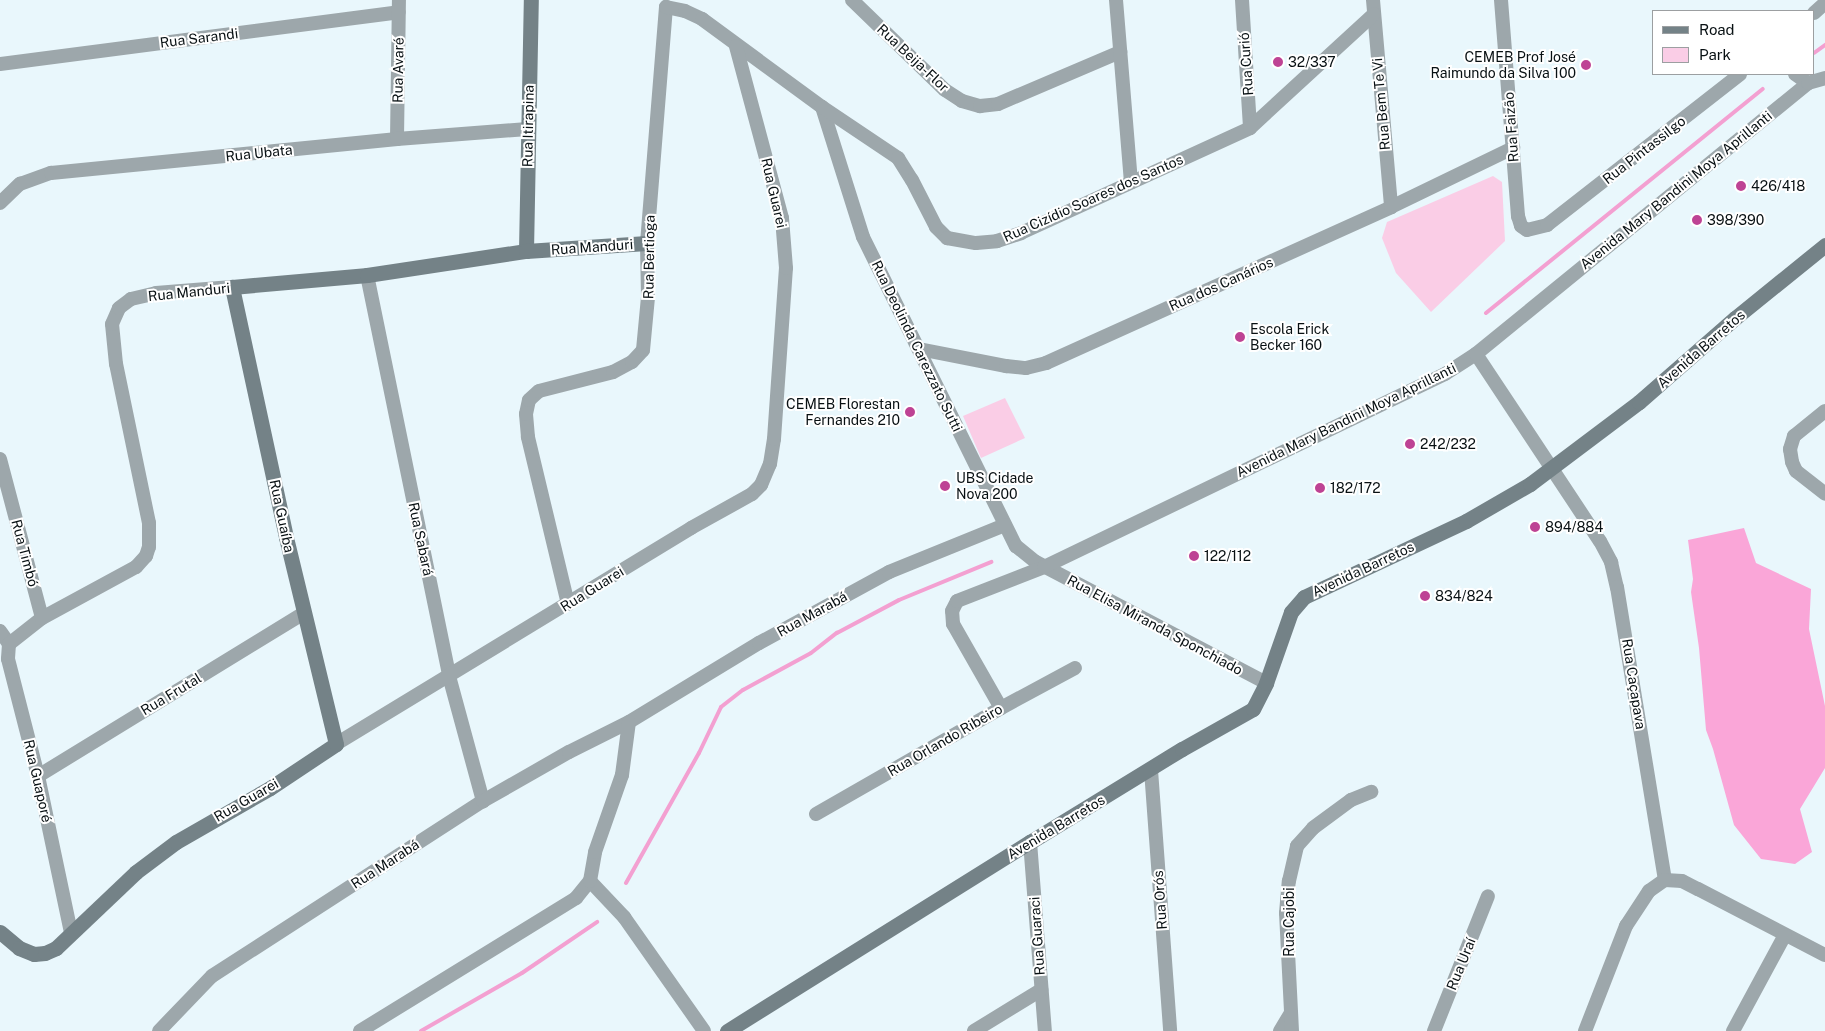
<!DOCTYPE html>
<meta charset="utf-8">
<style>
body{margin:0}
#map{position:relative;width:1825px;height:1031px;overflow:hidden;background:#e9f7fc;font-family:"Public Sans",sans-serif}
div>[style]{position:absolute}
.green>*{inset:0;background:#facde6}
.forest>*{inset:0;background:#faa6d8}
.stream>*{height:4px;margin:-2px;padding:0 2px;transform-origin:2px;border-radius:2px;background:#f3a0d1}
.street>*{height:14px;margin:-7px;padding:0 7px;transform-origin:7px;border-radius:7px;background:#9da7ab}
.secondary>*{height:15px;margin:-7.5px;padding:0 7.5px;transform-origin:7.5px;border-radius:7.5px;background:#748287}
.dots>*{width:14px;height:14px;translate:-50% -50%;box-sizing:border-box;border:2px solid #fff;border-radius:50%}
span{translate:-50% -50%;white-space:nowrap;text-align:center;line-height:1.15;-webkit-text-stroke:4px #fff;paint-order:stroke}
.street-label{font-size:14px;color:#081013}
.poi-label{font-size:14px;color:#081013}
.right{translate:-100% -50%;text-align:right}
.left{translate:0 -50%;text-align:left}
.legend{position:absolute;left:1652px;top:10px;width:162px;height:65px;box-sizing:border-box;background:#fff;border:1px solid #9c9fa1;margin:0;padding:6px 9px;list-style:none;font-size:15px;color:#081013}
.legend li{display:flex;align-items:center;gap:10px;height:25px}
.legend b{width:25px;border:1px solid #9c9fa1}
</style>
<div id="map">
<div class="green">
<i style="clip-path:polygon(1493px 176px,1502px 182px,1505px 241px,1431px 312px,1396px 273px,1382px 238px,1387px 222px)"></i>
<i style="clip-path:polygon(1005px 398px,1025px 438px,981px 458px,963px 416px)"></i>
</div>
<div class="forest">
<i style="clip-path:polygon(1744px 528px,1756px 563px,1811px 589px,1809px 629px,1825px 706px,1825px 768px,1800px 809px,1812px 852px,1795px 864px,1761px 859px,1734px 825px,1713px 749px,1706px 730px,1699px 648px,1691px 592px,1693px 579px,1688px 540px)"></i>
</div>
<div class="stream">
<i style="left:1814px;top:53px;width:14px;rotate:-36deg"></i>
<i style="left:1486px;top:313px;width:356px;rotate:-39deg"></i>
<i style="left:626px;top:883px;width:149px;rotate:-60.7deg"></i>
<i style="left:699px;top:753px;width:51px;rotate:-64.4deg"></i>
<i style="left:721px;top:707px;width:28px;rotate:-38deg"></i>
<i style="left:743px;top:690px;width:77px;rotate:-28.6deg"></i>
<i style="left:811px;top:653px;width:33px;rotate:-38deg"></i>
<i style="left:837px;top:633px;width:70px;rotate:-28deg"></i>
<i style="left:899px;top:600px;width:100px;rotate:-22.4deg"></i>
<i style="left:421px;top:1031px;width:116px;rotate:-29.9deg"></i>
<i style="left:522px;top:973px;width:91px;rotate:-34.2deg"></i>
</div>
<div class="street">
<i style="left:852px;top:0;width:129px;rotate:44.1deg"></i>
<i style="left:945px;top:90px;width:20px;rotate:33deg"></i>
<i style="left:962px;top:101px;width:19px;rotate:16deg"></i>
<i style="left:980px;top:106px;width:18px;rotate:-6deg"></i>
<i style="left:998px;top:104px;width:133px;rotate:-23.1deg"></i>
<i style="left:1116px;top:0;width:183px;rotate:85.3deg"></i>
<i style="left:1242px;top:0;width:128px;rotate:86.4deg"></i>
<i style="left:1373px;top:0;width:208px;rotate:85deg"></i>
<i style="left:1501px;top:0;width:217px;rotate:85.5deg"></i>
<i style="left:1518px;top:216px;width:10px;rotate:73deg"></i>
<i style="left:1521px;top:226px;width:7px;rotate:34deg"></i>
<i style="left:1527px;top:230px;width:21px;rotate:-14deg"></i>
<i style="left:1547px;top:225px;width:245px;rotate:-38deg"></i>
<i style="left:1814px;top:13px;width:15px;rotate:-42deg"></i>
<i style="left:0;top:64px;width:402px;rotate:-7.4deg"></i>
<i style="left:1795px;top:74px;width:16px;rotate:35deg"></i>
<i style="left:822px;top:107px;width:136px;rotate:72.5deg"></i>
<i style="left:863px;top:237px;width:345px;rotate:63.7deg"></i>
<i style="left:1016px;top:546px;width:26px;rotate:39deg"></i>
<i style="left:1036px;top:562px;width:260px;rotate:27.7deg"></i>
<i style="left:397px;top:139px;width:139px;rotate:-89.2deg"></i>
<i style="left:0;top:203px;width:28px;rotate:-44deg"></i>
<i style="left:20px;top:184px;width:33px;rotate:-20deg"></i>
<i style="left:51px;top:173px;width:348px;rotate:-5.6deg"></i>
<i style="left:397px;top:139px;width:131px;rotate:-4.4deg"></i>
<i style="left:367px;top:275px;width:409px;rotate:78.4deg"></i>
<i style="left:449px;top:676px;width:130px;rotate:74.8deg"></i>
<i style="left:919px;top:349px;width:89px;rotate:11.1deg"></i>
<i style="left:1006px;top:366px;width:20px;rotate:6deg"></i>
<i style="left:1026px;top:368px;width:21px;rotate:-14deg"></i>
<i style="left:1046px;top:363px;width:379px;rotate:-24.3deg"></i>
<i style="left:1391px;top:207px;width:136px;rotate:-25.8deg"></i>
<i style="left:1476px;top:354px;width:224px;rotate:56.5deg"></i>
<i style="left:1600px;top:541px;width:24px;rotate:62deg"></i>
<i style="left:1611px;top:562px;width:26px;rotate:77deg"></i>
<i style="left:1617px;top:587px;width:297px;rotate:80.7deg"></i>
<i style="left:1825px;top:411px;width:40px;rotate:141deg"></i>
<i style="left:1794px;top:436px;width:14px;rotate:107deg"></i>
<i style="left:1790px;top:449px;width:13px;rotate:81deg"></i>
<i style="left:1792px;top:462px;width:10px;rotate:66deg"></i>
<i style="left:1796px;top:471px;width:37px;rotate:38deg"></i>
<i style="left:0;top:459px;width:164px;rotate:75.2deg"></i>
<i style="left:568px;top:604px;width:172px;rotate:-103.5deg"></i>
<i style="left:528px;top:437px;width:23px;rotate:-95deg"></i>
<i style="left:526px;top:414px;width:14px;rotate:-78deg"></i>
<i style="left:529px;top:400px;width:13px;rotate:-42deg"></i>
<i style="left:539px;top:391px;width:76px;rotate:-14.4deg"></i>
<i style="left:613px;top:372px;width:21px;rotate:-28deg"></i>
<i style="left:632px;top:362px;width:16px;rotate:-47deg"></i>
<i style="left:643px;top:350px;width:53px;rotate:-84.6deg"></i>
<i style="left:648px;top:297px;width:54px;rotate:-91.1deg"></i>
<i style="left:647px;top:243px;width:237px;rotate:-85.4deg"></i>
<i style="left:666px;top:7px;width:19px;rotate:12deg"></i>
<i style="left:685px;top:11px;width:19px;rotate:25deg"></i>
<i style="left:702px;top:19px;width:149px;rotate:36.3deg"></i>
<i style="left:822px;top:107px;width:92px;rotate:33.9deg"></i>
<i style="left:898px;top:158px;width:26px;rotate:58deg"></i>
<i style="left:912px;top:180px;width:53px;rotate:62.9deg"></i>
<i style="left:936px;top:227px;width:16px;rotate:45deg"></i>
<i style="left:947px;top:238px;width:29px;rotate:10deg"></i>
<i style="left:976px;top:243px;width:21px;rotate:-5deg"></i>
<i style="left:997px;top:241px;width:25px;rotate:-18deg"></i>
<i style="left:1021px;top:233px;width:252px;rotate:-24.6deg"></i>
<i style="left:1250px;top:128px;width:168px;rotate:-42.6deg"></i>
<i style="left:0;top:631px;width:16px;rotate:55deg"></i>
<i style="left:9px;top:644px;width:15px;rotate:94deg"></i>
<i style="left:8px;top:659px;width:121px;rotate:75.6deg"></i>
<i style="left:38px;top:776px;width:160px;rotate:78.1deg"></i>
<i style="left:9px;top:644px;width:42px;rotate:-38.2deg"></i>
<i style="left:42px;top:618px;width:107px;rotate:-28.5deg"></i>
<i style="left:136px;top:567px;width:15px;rotate:-48deg"></i>
<i style="left:146px;top:556px;width:9px;rotate:-72deg"></i>
<i style="left:149px;top:547px;width:24px;rotate:-90deg"></i>
<i style="left:149px;top:523px;width:162px;rotate:-101.7deg"></i>
<i style="left:116px;top:364px;width:40px;rotate:-95.7deg"></i>
<i style="left:112px;top:324px;width:17px;rotate:-66deg"></i>
<i style="left:119px;top:308px;width:15px;rotate:-37deg"></i>
<i style="left:131px;top:299px;width:26px;rotate:-13deg"></i>
<i style="left:156px;top:293px;width:76px;rotate:-4.5deg"></i>
<i style="left:1001px;top:708px;width:97px;rotate:-119.7deg"></i>
<i style="left:953px;top:624px;width:13px;rotate:-94deg"></i>
<i style="left:952px;top:611px;width:11px;rotate:-63deg"></i>
<i style="left:957px;top:601px;width:93px;rotate:-21.3deg"></i>
<i style="left:1044px;top:567px;width:445px;rotate:-25.7deg"></i>
<i style="left:1445px;top:374px;width:37px;rotate:-33deg"></i>
<i style="left:1476px;top:354px;width:429px;rotate:-39.2deg"></i>
<i style="left:1808px;top:83px;width:18px;rotate:-16deg"></i>
<i style="left:336px;top:744px;width:416px;rotate:-31.3deg"></i>
<i style="left:691px;top:528px;width:70px;rotate:-29.1deg"></i>
<i style="left:752px;top:494px;width:13px;rotate:-45deg"></i>
<i style="left:761px;top:485px;width:23px;rotate:-67deg"></i>
<i style="left:770px;top:464px;width:25px;rotate:-81deg"></i>
<i style="left:774px;top:439px;width:171px;rotate:-86deg"></i>
<i style="left:786px;top:268px;width:50px;rotate:-94.6deg"></i>
<i style="left:782px;top:218px;width:178px;rotate:-105deg"></i>
<i style="left:1151px;top:770px;width:262px;rotate:85.8deg"></i>
<i style="left:38px;top:776px;width:312px;rotate:-31.5deg"></i>
<i style="left:816px;top:814px;width:213px;rotate:-29.8deg"></i>
<i style="left:1001px;top:708px;width:84px;rotate:-28.4deg"></i>
<i style="left:1030px;top:842px;width:190px;rotate:85.5deg"></i>
<i style="left:1665px;top:880px;width:17px;rotate:3deg"></i>
<i style="left:1682px;top:881px;width:18px;rotate:27deg"></i>
<i style="left:1698px;top:889px;width:143px;rotate:27.5deg"></i>
<i style="left:590px;top:881px;width:50px;rotate:46.6deg"></i>
<i style="left:624px;top:917px;width:139px;rotate:54.9deg"></i>
<i style="left:159px;top:1031px;width:76px;rotate:-46.1deg"></i>
<i style="left:212px;top:976px;width:323px;rotate:-32.9deg"></i>
<i style="left:483px;top:801px;width:99px;rotate:-29.7deg"></i>
<i style="left:569px;top:752px;width:67px;rotate:-26.6deg"></i>
<i style="left:629px;top:722px;width:152px;rotate:-31.3deg"></i>
<i style="left:759px;top:643px;width:148px;rotate:-28.6deg"></i>
<i style="left:889px;top:572px;width:125px;rotate:-22.1deg"></i>
<i style="left:360px;top:1031px;width:254px;rotate:-31.6deg"></i>
<i style="left:576px;top:898px;width:22px;rotate:-51deg"></i>
<i style="left:590px;top:881px;width:29px;rotate:-80deg"></i>
<i style="left:595px;top:852px;width:82px;rotate:-70.7deg"></i>
<i style="left:622px;top:775px;width:53px;rotate:-82.5deg"></i>
<i style="left:974px;top:1031px;width:79px;rotate:-31.5deg"></i>
<i style="left:1280px;top:1031px;width:21px;rotate:-59deg"></i>
<i style="left:1292px;top:1031px;width:118px;rotate:-92.9deg"></i>
<i style="left:1286px;top:913px;width:32px;rotate:-85deg"></i>
<i style="left:1289px;top:881px;width:36px;rotate:-77deg"></i>
<i style="left:1297px;top:846px;width:24px;rotate:-48deg"></i>
<i style="left:1313px;top:828px;width:47px;rotate:-36.4deg"></i>
<i style="left:1351px;top:800px;width:22px;rotate:-22deg"></i>
<i style="left:1434px;top:1031px;width:145px;rotate:-68.2deg"></i>
<i style="left:1585px;top:1031px;width:113px;rotate:-68.7deg"></i>
<i style="left:1626px;top:926px;width:42px;rotate:-56.7deg"></i>
<i style="left:1649px;top:891px;width:19px;rotate:-35deg"></i>
<i style="left:1733px;top:1031px;width:109px;rotate:-61.6deg"></i>
</div>
<div class="secondary">
<i style="left:526px;top:251px;width:251px;rotate:-88.9deg"></i>
<i style="left:0;top:932px;width:25px;rotate:40deg"></i>
<i style="left:19px;top:948px;width:16px;rotate:22deg"></i>
<i style="left:34px;top:954px;width:11px;rotate:-5deg"></i>
<i style="left:45px;top:953px;width:12px;rotate:-24deg"></i>
<i style="left:56px;top:948px;width:110px;rotate:-43.5deg"></i>
<i style="left:136px;top:872px;width:50px;rotate:-36.9deg"></i>
<i style="left:176px;top:842px;width:108px;rotate:-29.9deg"></i>
<i style="left:270px;top:788px;width:79px;rotate:-33.7deg"></i>
<i style="left:336px;top:744px;width:213px;rotate:-103.6deg"></i>
<i style="left:286px;top:537px;width:256px;rotate:-102.2deg"></i>
<i style="left:232px;top:287px;width:136px;rotate:-5.1deg"></i>
<i style="left:367px;top:275px;width:161px;rotate:-8.6deg"></i>
<i style="left:526px;top:251px;width:121px;rotate:-3.8deg"></i>
<i style="left:727px;top:1031px;width:357px;rotate:-32deg"></i>
<i style="left:1030px;top:842px;width:178px;rotate:-31.5deg"></i>
<i style="left:1182px;top:749px;width:81px;rotate:-29.4deg"></i>
<i style="left:1253px;top:709px;width:29px;rotate:-63deg"></i>
<i style="left:1266px;top:683px;width:75px;rotate:-70.6deg"></i>
<i style="left:1291px;top:612px;width:20px;rotate:-49deg"></i>
<i style="left:1304px;top:597px;width:179px;rotate:-25.1deg"></i>
<i style="left:1466px;top:521px;width:74px;rotate:-30deg"></i>
<i style="left:1530px;top:484px;width:136px;rotate:-37deg"></i>
<i style="left:1639px;top:402px;width:128px;rotate:-41.2deg"></i>
<i style="left:1735px;top:318px;width:116px;rotate:-39deg"></i>
</div>
<div class="dots">
<i style="left:1278px;top:62px;background:#be4394"></i>
<i style="left:1586px;top:65px;background:#be4394"></i>
<i style="left:1741px;top:186px;background:#be4394"></i>
<i style="left:1697px;top:220px;background:#be4394"></i>
<i style="left:1240px;top:337px;background:#be4394"></i>
<i style="left:910px;top:412px;background:#be4394"></i>
<i style="left:1410px;top:444px;background:#be4394"></i>
<i style="left:945px;top:486px;background:#be4394"></i>
<i style="left:1320px;top:488px;background:#be4394"></i>
<i style="left:1535px;top:527px;background:#be4394"></i>
<i style="left:1194px;top:556px;background:#be4394"></i>
<i style="left:1425px;top:596px;background:#be4394"></i>
</div>
<div class="street-label">
<span style="left:199px;top:38px;rotate:-7deg">Rua Sarandi</span>
<span style="left:913px;top:58px;rotate:43deg">Rua Beija-Flor</span>
<span style="left:1246px;top:64px;rotate:-94deg">Rua Curió</span>
<span style="left:398px;top:70px;rotate:-89deg">Rua Avaré</span>
<span style="left:1381px;top:104px;rotate:-95deg">Rua Bem Te Vi</span>
<span style="left:528px;top:126px;rotate:-89deg">Rua Itirapina</span>
<span style="left:1511px;top:127px;rotate:-94deg">Rua Faizão</span>
<span style="left:1644px;top:150px;rotate:-38deg">Rua Pintassilgo</span>
<span style="left:259px;top:153px;rotate:-6deg">Rua Ubata</span>
<span style="left:1676px;top:190px;rotate:-39deg">Avenida Mary Bandini Moya Aprillanti</span>
<span style="left:774px;top:193px;rotate:77deg">Rua Guarei</span>
<span style="left:1093px;top:198px;rotate:-24deg">Rua Cizídio Soares dos Santos</span>
<span style="left:592px;top:247px;rotate:-4deg">Rua Manduri</span>
<span style="left:649px;top:257px;rotate:-89deg">Rua Bertioga</span>
<span style="left:1221px;top:284px;rotate:-24deg">Rua dos Canários</span>
<span style="left:189px;top:292px;rotate:-6deg">Rua Manduri</span>
<span style="left:917px;top:346px;rotate:64deg">Rua Deolinda Carezzato Sutti</span>
<span style="left:1701px;top:349px;rotate:-41deg">Avenida Barretos</span>
<span style="left:1346px;top:420px;rotate:-26deg">Avenida Mary Bandini Moya Aprillanti</span>
<span style="left:282px;top:516px;rotate:78deg">Rua Guaíba</span>
<span style="left:421px;top:539px;rotate:78deg">Rua Sabará</span>
<span style="left:25px;top:553px;rotate:75deg">Rua Timbó</span>
<span style="left:1363px;top:569px;rotate:-25deg">Avenida Barretos</span>
<span style="left:592px;top:589px;rotate:-32deg">Rua Guarei</span>
<span style="left:812px;top:614px;rotate:-29deg">Rua Marabá</span>
<span style="left:1155px;top:625px;rotate:28deg">Rua Elisa Miranda Sponchiado</span>
<span style="left:1634px;top:684px;rotate:81deg">Rua Caçapava</span>
<span style="left:171px;top:694px;rotate:-31deg">Rua Frutal</span>
<span style="left:945px;top:740px;rotate:-30deg">Rua Orlando Ribeiro</span>
<span style="left:38px;top:781px;rotate:77deg">Rua Guaporé</span>
<span style="left:246px;top:800px;rotate:-30deg">Rua Guarei</span>
<span style="left:1056px;top:827px;rotate:-31deg">Avenida Barretos</span>
<span style="left:385px;top:864px;rotate:-33deg">Rua Marabá</span>
<span style="left:1160px;top:900px;rotate:-94deg">Rua Orós</span>
<span style="left:1289px;top:922px;rotate:-90deg">Rua Cajobi</span>
<span style="left:1037px;top:936px;rotate:-94deg">Rua Guaraci</span>
<span style="left:1461px;top:964px;rotate:-68deg">Rua Uraí</span>
</div>
<div class="poi-label">
<span class="right" style="left:1576px;top:65px">CEMEB Prof José<br>Raimundo da Silva 100</span>
<span class="left" style="left:1288px;top:62px">32/337</span>
<span class="left" style="left:1751px;top:186px">426/418</span>
<span class="left" style="left:1707px;top:220px">398/390</span>
<span class="left" style="left:1250px;top:337px">Escola Erick<br>Becker 160</span>
<span class="right" style="left:900px;top:412px">CEMEB Florestan<br>Fernandes 210</span>
<span class="left" style="left:1420px;top:444px">242/232</span>
<span class="left" style="left:956px;top:486px">UBS Cidade<br>Nova 200</span>
<span class="left" style="left:1330px;top:488px">182/172</span>
<span class="left" style="left:1545px;top:527px">894/884</span>
<span class="left" style="left:1204px;top:556px">122/112</span>
<span class="left" style="left:1435px;top:596px">834/824</span>
</div>
<ul class="legend">
<li><b style="height:6px;background:#748287"></b>Road</li>
<li><b style="height:14px;background:#facde6"></b>Park</li>
</ul>
</div>
